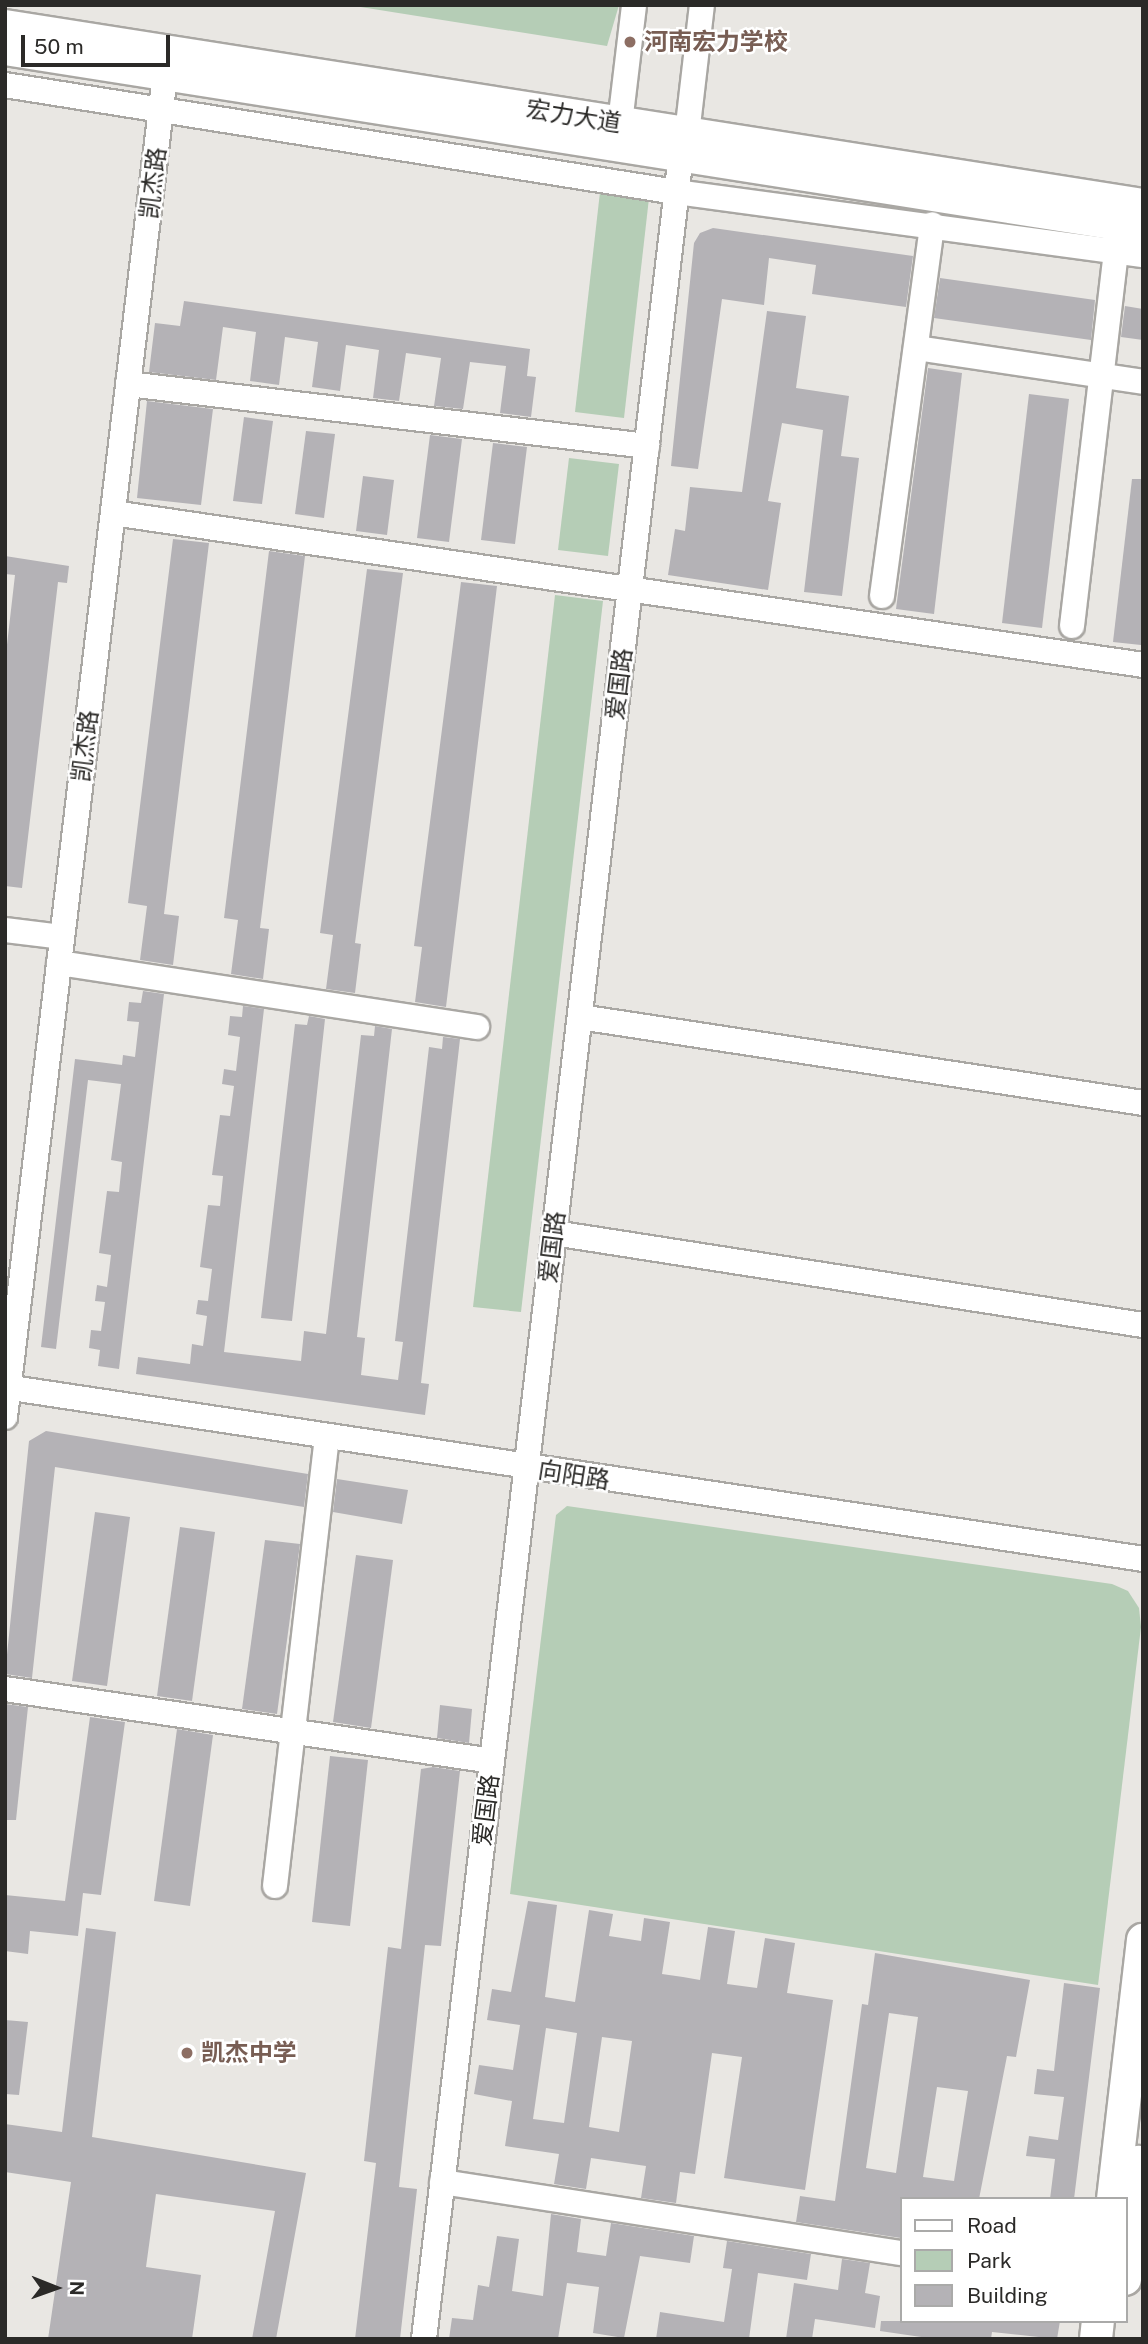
<!DOCTYPE html>
<meta charset="utf-8">
<style>
body{margin:0}
#map{position:relative;width:1148px;height:2344px;overflow:hidden;background:#e9e7e3;font-family:"Public Sans","Noto Sans SC",sans-serif}
div>[style]{position:absolute}
.green>*{inset:0;background:#b5cdb6}
.building>*{inset:0;background:#b4b2b6}
.roads{filter:drop-shadow(2px 0 #a9a7a3) drop-shadow(-2px 0 #a9a7a3) drop-shadow(0 2px #a9a7a3) drop-shadow(0 -2px #a9a7a3)}
.minor>*{height:24px;margin:-12px;padding:0 12px;transform-origin:12px;border-radius:12px;background:#fff}
.major>*{height:32px;margin:-16px;padding:0 16px;transform-origin:16px;border-radius:16px;background:#fff}
.dots>*{width:19px;height:19px;translate:-50% -50%;box-sizing:border-box;border:4px solid #fff;border-radius:50%}
span{translate:-50% -50%;white-space:nowrap;text-align:center;line-height:1.15;-webkit-text-stroke:5px #fff;paint-order:stroke}
.education-label{font-size:24px;color:#785e54;font-weight:700}
.left{translate:0 -50%;text-align:left}
.street-label{font-size:24px;color:#2b2a28}
.frame{position:absolute;inset:0;border:7px solid #2b2a28;pointer-events:none}
.legend{position:absolute;left:900px;top:2197px;width:228px;height:126px;box-sizing:border-box;background:#fff;border:2px solid #aaaaa9;margin:0;padding:9px 12px;list-style:none;font-size:21px;color:#2b2a28}
.legend li{display:flex;align-items:center;gap:14px;height:35px}
.legend b{width:35px;border:2px solid #aaaaa9}
.north{position:absolute;left:21px;top:2253px;width:70px;height:70px;-webkit-text-stroke:5px #fff;paint-order:stroke;rotate:91deg;font-size:19px;font-weight:700;line-height:28px;text-align:center;color:#2b2a28}
.north::after{content:'';display:block;margin:auto;width:24px;height:32px;background:#2b2a28;clip-path:polygon(50% 0,100% 100%,50% 72%,0 100%)}
.scale{position:absolute;left:21px;top:35px;width:149px;height:32px;box-sizing:border-box;border:4px solid #2b2a28;border-top:0;padding-left:9px;font-size:21px;line-height:24px;white-space:nowrap;color:#2b2a28;-webkit-text-stroke:5px #fff;paint-order:stroke}
</style>
<div id="map">
<div class="green">
<i style="clip-path:polygon(348px 5px,619px 5px,607px 46px)"></i>
<i style="clip-path:polygon(600px 192px,649px 198px,624px 418px,575px 412px)"></i>
<i style="clip-path:polygon(569px 458px,619px 464px,608px 556px,558px 550px)"></i>
<i style="clip-path:polygon(555px 595px,603px 601px,521px 1312px,473px 1307px)"></i>
<i style="clip-path:polygon(567px 1506px,1112px 1584px,1128px 1591px,1139px 1608px,1141px 1627px,1098px 1985px,510px 1894px,556px 1515px)"></i>
</div>
<div class="building">
<i style="clip-path:polygon(713px 228px,913px 256px,906px 307px,812px 294px,816px 265px,769px 258px,764px 305px,722px 299px,698px 469px,671px 466px,694px 243px,700px 233px)"></i>
<i style="clip-path:polygon(940px 278px,1095px 300px,1091px 340px,934px 318px)"></i>
<i style="clip-path:polygon(184px 301px,530px 349px,527px 376px,536px 377px,531px 417px,500px 413px,506px 366px,470px 362px,463px 409px,434px 406px,441px 358px,406px 353px,399px 401px,373px 398px,379px 350px,346px 345px,340px 391px,312px 387px,318px 342px,285px 337px,279px 385px,250px 381px,256px 332px,223px 327px,216px 380px,149px 372px,155px 323px,180px 326px)"></i>
<i style="clip-path:polygon(1125px 306px,1143px 309px,1143px 340px,1121px 337px)"></i>
<i style="clip-path:polygon(767px 311px,806px 316px,796px 388px,849px 396px,841px 456px,859px 458px,842px 596px,804px 592px,823px 430px,782px 423px,768px 501px,781px 503px,768px 590px,668px 575px,675px 529px,685px 531px,690px 487px,742px 492px)"></i>
<i style="clip-path:polygon(928px 368px,962px 373px,934px 614px,896px 609px)"></i>
<i style="clip-path:polygon(1029px 394px,1069px 399px,1042px 628px,1002px 623px)"></i>
<i style="clip-path:polygon(147px 401px,213px 409px,201px 505px,137px 498px)"></i>
<i style="clip-path:polygon(244px 417px,273px 421px,262px 504px,233px 501px)"></i>
<i style="clip-path:polygon(306px 431px,335px 434px,324px 518px,295px 514px)"></i>
<i style="clip-path:polygon(430px 435px,462px 439px,449px 542px,417px 538px)"></i>
<i style="clip-path:polygon(493px 443px,527px 447px,515px 544px,481px 540px)"></i>
<i style="clip-path:polygon(363px 476px,394px 480px,387px 535px,356px 531px)"></i>
<i style="clip-path:polygon(1132px 479px,1143px 479px,1141px 645px,1113px 642px)"></i>
<i style="clip-path:polygon(173px 539px,209px 543px,164px 914px,179px 916px,173px 965px,140px 960px,147px 906px,128px 903px)"></i>
<i style="clip-path:polygon(269px 551px,305px 556px,260px 928px,269px 929px,263px 979px,231px 974px,238px 920px,224px 918px)"></i>
<i style="clip-path:polygon(5px 556px,69px 566px,67px 583px,58px 582px,22px 888px,5px 886px,5px 662px,15px 575px,5px 574px)"></i>
<i style="clip-path:polygon(367px 569px,403px 573px,355px 943px,361px 944px,355px 993px,326px 989px,333px 935px,320px 933px)"></i>
<i style="clip-path:polygon(461px 582px,497px 586px,446px 1007px,415px 1002px,422px 947px,414px 946px)"></i>
<i style="clip-path:polygon(143px 991px,164px 994px,119px 1369px,98px 1366px,100px 1350px,89px 1348px,91px 1330px,101px 1331px,105px 1302px,95px 1301px,97px 1285px,107px 1287px,111px 1255px,99px 1253px,107px 1191px,119px 1192px,122px 1162px,111px 1160px,121px 1084px,88px 1080px,56px 1349px,41px 1347px,75px 1059px,122px 1065px,123px 1055px,135px 1057px,139px 1022px,127px 1021px,129px 1002px,141px 1003px)"></i>
<i style="clip-path:polygon(243px 1006px,264px 1009px,224px 1352px,301px 1361px,304px 1331px,326px 1334px,361px 1035px,374px 1036px,375px 1026px,392px 1029px,357px 1337px,365px 1338px,361px 1375px,398px 1380px,403px 1342px,395px 1341px,429px 1047px,442px 1049px,443px 1037px,460px 1039px,421px 1383px,429px 1384px,425px 1415px,136px 1374px,138px 1357px,190px 1364px,192px 1344px,203px 1346px,207px 1316px,196px 1314px,198px 1300px,208px 1301px,212px 1269px,200px 1267px,208px 1205px,220px 1206px,223px 1176px,212px 1175px,220px 1115px,230px 1116px,234px 1086px,222px 1084px,224px 1069px,236px 1071px,240px 1037px,228px 1035px,230px 1016px,242px 1017px)"></i>
<i style="clip-path:polygon(309px 1016px,325px 1019px,292px 1321px,261px 1318px,295px 1024px,307px 1025px)"></i>
<i style="clip-path:polygon(46px 1431px,308px 1474px,304px 1507px,55px 1467px,32px 1678px,5px 1674px,29px 1441px)"></i>
<i style="clip-path:polygon(337px 1479px,408px 1490px,402px 1524px,333px 1512px)"></i>
<i style="clip-path:polygon(95px 1512px,130px 1517px,107px 1686px,72px 1681px)"></i>
<i style="clip-path:polygon(180px 1527px,215px 1532px,192px 1701px,157px 1696px)"></i>
<i style="clip-path:polygon(265px 1540px,300px 1544px,277px 1714px,242px 1709px)"></i>
<i style="clip-path:polygon(356px 1555px,393px 1560px,371px 1728px,333px 1722px)"></i>
<i style="clip-path:polygon(5px 1704px,28px 1707px,16px 1820px,5px 1820px)"></i>
<i style="clip-path:polygon(440px 1705px,472px 1709px,469px 1743px,437px 1738px)"></i>
<i style="clip-path:polygon(90px 1717px,125px 1722px,101px 1895px,83px 1893px,78px 1936px,30px 1931px,28px 1954px,5px 1951px,5px 1895px,65px 1901px)"></i>
<i style="clip-path:polygon(177px 1729px,213px 1735px,190px 1906px,154px 1901px)"></i>
<i style="clip-path:polygon(330px 1756px,368px 1760px,350px 1926px,312px 1922px)"></i>
<i style="clip-path:polygon(433px 1767px,460px 1771px,441px 1946px,425px 1945px,399px 2187px,417px 2189px,400px 2339px,355px 2339px,376px 2163px,364px 2161px,388px 1947px,401px 1949px,421px 1769px)"></i>
<i style="clip-path:polygon(evenodd,528px 1901px,557px 1905px,545px 1997px,575px 2002px,589px 1910px,613px 1914px,609px 1936px,641px 1941px,644px 1918px,670px 1922px,662px 1974px,683px 1977px,700px 1980px,708px 1927px,735px 1931px,727px 1984px,757px 1988px,765px 1938px,795px 1943px,787px 1993px,833px 2000px,805px 2190px,724px 2178px,742px 2057px,712px 2053px,695px 2174px,680px 2172px,676px 2203px,641px 2198px,646px 2166px,591px 2158px,586px 2189px,554px 2184px,559px 2154px,505px 2146px,512px 2101px,474px 2094px,479px 2065px,513px 2070px,520px 2025px,487px 2020px,492px 1989px,511px 1992px,528px 1901px,546px 2028px,577px 2033px,564px 2123px,533px 2119px,546px 2028px,528px 1901px,602px 2037px,632px 2041px,619px 2132px,589px 2127px,602px 2037px)"></i>
<i style="clip-path:polygon(86px 1928px,116px 1932px,92px 2137px,306px 2173px,276px 2339px,252px 2339px,275px 2211px,156px 2194px,146px 2267px,201px 2275px,192px 2339px,48px 2339px,71px 2182px,5px 2172px,5px 2124px,62px 2132px)"></i>
<i style="clip-path:polygon(evenodd,875px 1953px,1030px 1980px,1016px 2057px,1007px 2056px,979px 2199px,901px 2199px,901px 2238px,796px 2222px,800px 2196px,835px 2201px,862px 2004px,868px 2005px,875px 1953px,889px 2013px,918px 2017px,896px 2173px,866px 2168px,889px 2013px,875px 1953px,937px 2087px,968px 2091px,954px 2181px,923px 2177px,937px 2087px)"></i>
<i style="clip-path:polygon(1064px 1983px,1100px 1988px,1074px 2199px,1050px 2199px,1055px 2159px,1026px 2156px,1029px 2136px,1058px 2140px,1064px 2097px,1034px 2094px,1037px 2069px,1054px 2071px)"></i>
<i style="clip-path:polygon(5px 2020px,28px 2022px,19px 2095px,5px 2094px)"></i>
<i style="clip-path:polygon(551px 2214px,581px 2219px,577px 2252px,606px 2256px,611px 2223px,694px 2236px,690px 2263px,640px 2256px,624px 2338px,593px 2333px,599px 2287px,567px 2283px,558px 2339px,449px 2339px,452px 2318px,473px 2320px,478px 2285px,489px 2287px,497px 2236px,519px 2239px,512px 2291px,543px 2296px)"></i>
<i style="clip-path:polygon(727px 2241px,811px 2254px,807px 2280px,758px 2273px,749px 2339px,656px 2339px,660px 2312px,724px 2322px,732px 2269px,723px 2268px)"></i>
<i style="clip-path:polygon(842px 2259px,870px 2263px,865px 2293px,880px 2296px,875px 2328px,815px 2319px,812px 2339px,786px 2339px,794px 2283px,838px 2290px)"></i>
<i style="clip-path:polygon(881px 2321px,1060px 2321px,1057px 2339px,992px 2332px,991px 2339px,935px 2339px,880px 2331px)"></i>
</div>
<div class="roads">
<div class="minor">
<i style="left:5px;top:85px;width:679px;rotate:9.06deg"></i>
<i style="left:676px;top:192px;width:471px;rotate:7.7deg"></i>
<i style="left:620px;top:123px;width:119px;rotate:-83.2deg"></i>
<i style="left:687px;top:134px;width:130px;rotate:-83.4deg"></i>
<i style="left:916px;top:348px;width:230px;rotate:8.5deg"></i>
<i style="left:128px;top:384px;width:523px;rotate:6.81deg"></i>
<i style="left:113px;top:513px;width:1041px;rotate:8.39deg"></i>
<i style="left:882px;top:596px;width:375px;rotate:-82.3deg"></i>
<i style="left:1072px;top:626px;width:393px;rotate:-83.3deg"></i>
<i style="left:5px;top:930px;width:57px;rotate:7deg"></i>
<i style="left:59px;top:963px;width:423px;rotate:8.7deg"></i>
<i style="left:580px;top:1017px;width:570px;rotate:8.68deg"></i>
<i style="left:554px;top:1233px;width:596px;rotate:8.88deg"></i>
<i style="left:5px;top:1387px;width:1151px;rotate:8.59deg"></i>
<i style="left:5px;top:1417px;width:1352px;rotate:-83.2deg"></i>
<i style="left:5px;top:1689px;width:492px;rotate:8.4deg"></i>
<i style="left:275px;top:1886px;width:451px;rotate:-83.4deg"></i>
<i style="left:442px;top:2182px;width:464px;rotate:8.8deg"></i>
<i style="left:424px;top:2339px;width:2198px;rotate:-83.29deg"></i>
</div>
<div class="major">
<i style="left:5px;top:26px;width:1152px;rotate:8.94deg"></i>
<i style="left:5px;top:49px;width:1152px;rotate:8.94deg"></i>
<i style="left:1113px;top:2199px;width:261px;rotate:-83.4deg"></i>
<i style="left:1125px;top:2279px;width:118px;rotate:-83.2deg"></i>
<i style="left:1096px;top:2339px;width:18px;rotate:-84deg"></i>
</div>
</div>
<div class="dots">
<i style="left:630px;top:42px;background:#8d6e63"></i>
<i style="left:187px;top:2053px;background:#8d6e63"></i>
</div>
<div class="education-label">
<span class="left" style="left:644px;top:42px">河南宏力学校</span>
<span class="left" style="left:201px;top:2053px">凯杰中学</span>
</div>
<div class="street-label">
<span style="left:574px;top:116px;rotate:9deg">宏力大道</span>
<span style="left:153px;top:183px;rotate:-83deg">凯杰路</span>
<span style="left:619px;top:684px;rotate:-83deg">爱国路</span>
<span style="left:85px;top:746px;rotate:-83deg">凯杰路</span>
<span style="left:552px;top:1247px;rotate:-83deg">爱国路</span>
<span style="left:574px;top:1475px;rotate:9deg">向阳路</span>
<span style="left:486px;top:1810px;rotate:-83deg">爱国路</span>
</div>
<div class="frame"></div>
<ul class="legend">
<li><b style="height:9px;background:#fff"></b>Road</li>
<li><b style="height:19px;background:#b5cdb6"></b>Park</li>
<li><b style="height:19px;background:#b4b2b6"></b>Building</li>
</ul>
<div class="north">N</div>
<div class="scale">50 m</div>
</div>
